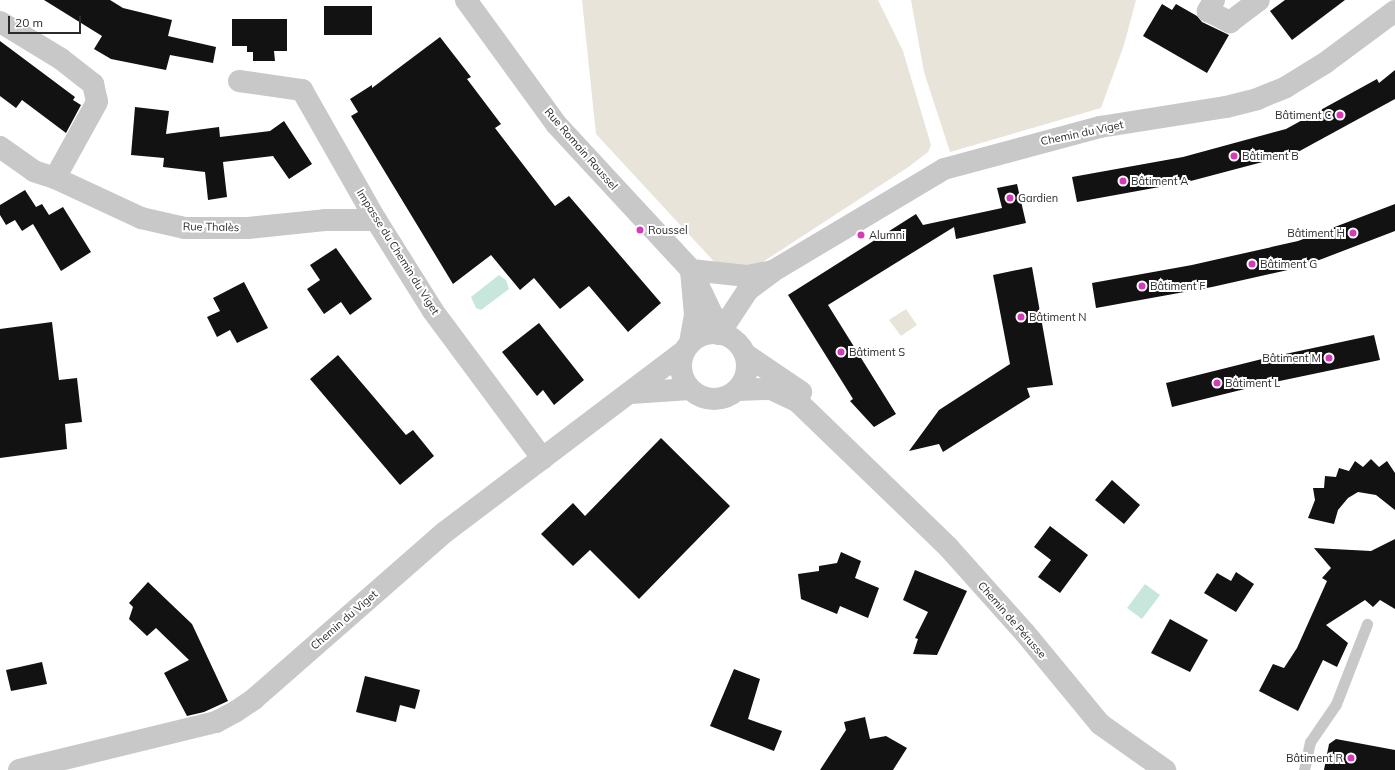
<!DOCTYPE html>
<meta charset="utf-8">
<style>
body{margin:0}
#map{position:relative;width:1395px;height:770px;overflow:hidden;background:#fff;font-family:Mulish,sans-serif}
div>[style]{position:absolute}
.green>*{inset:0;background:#e8e4da}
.water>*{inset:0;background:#c7e7dc}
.building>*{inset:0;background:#121212}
.service>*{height:11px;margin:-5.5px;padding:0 5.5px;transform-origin:5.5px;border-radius:5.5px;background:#c8c8c8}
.minor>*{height:22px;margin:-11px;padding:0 11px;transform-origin:11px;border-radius:11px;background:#c8c8c8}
.tertiary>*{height:22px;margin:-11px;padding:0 11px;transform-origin:11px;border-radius:11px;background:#c8c8c8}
.tertiary>.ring{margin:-11px;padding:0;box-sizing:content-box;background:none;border:22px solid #c8c8c8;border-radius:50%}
.dots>*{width:11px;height:11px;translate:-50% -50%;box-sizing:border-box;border:2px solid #fff;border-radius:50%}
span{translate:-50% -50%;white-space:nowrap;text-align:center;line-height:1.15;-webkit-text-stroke:4px #fff;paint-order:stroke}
.poi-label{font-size:11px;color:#2b2b2b}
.right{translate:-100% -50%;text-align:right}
.left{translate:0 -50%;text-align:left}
.street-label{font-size:11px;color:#2b2b2b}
.scale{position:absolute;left:8px;top:16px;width:73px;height:18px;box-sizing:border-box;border:2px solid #2b2b2b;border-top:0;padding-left:5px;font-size:12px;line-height:14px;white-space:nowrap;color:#2b2b2b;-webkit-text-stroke:3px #fff;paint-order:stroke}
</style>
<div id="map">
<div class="green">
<i style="clip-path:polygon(582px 0,878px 0,903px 51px,931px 145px,928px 152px,907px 168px,755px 267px,720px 268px,596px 134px)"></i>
<i style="clip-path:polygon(911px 0,1136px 0,1124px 45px,1101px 108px,950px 152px,924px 72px)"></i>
<i style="clip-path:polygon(906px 309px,917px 325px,901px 336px,889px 320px)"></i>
</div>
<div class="water">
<i style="clip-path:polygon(499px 275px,506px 280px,509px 289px,481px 310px,476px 308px,471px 297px)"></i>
<i style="clip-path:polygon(1145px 584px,1160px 595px,1142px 619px,1127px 608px)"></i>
</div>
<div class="building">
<i style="clip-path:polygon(44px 0,110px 0,123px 8px,172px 20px,168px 36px,216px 47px,213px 63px,170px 55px,166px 70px,111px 59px,94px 49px,102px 36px)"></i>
<i style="clip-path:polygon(1285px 0,1345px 0,1292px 40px,1270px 11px)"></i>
<i style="clip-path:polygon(1162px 4px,1172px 10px,1176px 4px,1197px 16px,1202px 22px,1229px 35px,1207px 73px,1143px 36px)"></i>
<i style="clip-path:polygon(324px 6px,372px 6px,372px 35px,324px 35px)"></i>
<i style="clip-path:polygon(232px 19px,287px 19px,287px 51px,274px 51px,275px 61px,253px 61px,253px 52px,247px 52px,247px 46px,232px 46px)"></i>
<i style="clip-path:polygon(440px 37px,471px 77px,467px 79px,501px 124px,495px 128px,555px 206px,569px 196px,661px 303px,628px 332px,589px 286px,560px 309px,534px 278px,520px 290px,491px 255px,453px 284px,351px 116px,358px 112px,350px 99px,372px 85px,372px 88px)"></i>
<i style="clip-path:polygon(0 41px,75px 97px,73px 100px,81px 105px,66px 133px,22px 100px,16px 108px,0 96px)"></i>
<i style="clip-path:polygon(1395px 70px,1395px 99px,1296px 153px,1187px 182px,1077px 202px,1072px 177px,1183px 157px,1286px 129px,1377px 79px,1379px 83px)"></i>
<i style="clip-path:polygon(135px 107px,169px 111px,166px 134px,219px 127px,220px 137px,270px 131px,284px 121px,312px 164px,289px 179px,273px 156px,223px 162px,227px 197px,208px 200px,205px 172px,163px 167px,164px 158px,131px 155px)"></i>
<i style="clip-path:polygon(1017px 184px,1026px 223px,956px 239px,954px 227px,828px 305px,896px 414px,874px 427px,850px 401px,853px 399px,788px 295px,916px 214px,923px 225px,1002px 208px,997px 188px)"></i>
<i style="clip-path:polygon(25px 190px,36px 207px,42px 204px,49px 215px,63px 207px,91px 252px,61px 271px,33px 224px,22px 231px,15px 220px,6px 225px,0 215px,0 205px)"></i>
<i style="clip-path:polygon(1395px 204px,1395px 231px,1301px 267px,1212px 287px,1096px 308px,1092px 283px,1192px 265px,1298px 241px)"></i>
<i style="clip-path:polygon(336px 248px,372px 299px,350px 315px,341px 302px,324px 314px,307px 289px,320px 280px,310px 265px)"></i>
<i style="clip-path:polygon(1032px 267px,1053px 385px,1027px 388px,1030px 397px,943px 452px,939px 444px,909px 451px,939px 410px,1010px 364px,993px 275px)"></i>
<i style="clip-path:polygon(244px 282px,268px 328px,237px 343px,230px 330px,217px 337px,207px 317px,220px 311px,213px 298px)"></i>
<i style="clip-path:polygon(52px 322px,59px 380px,77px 378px,82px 422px,65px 424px,67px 449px,0 458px,0 329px)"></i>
<i style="clip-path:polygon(539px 323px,584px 380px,554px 405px,543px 390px,537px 396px,502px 352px)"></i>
<i style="clip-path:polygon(1374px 335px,1380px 360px,1265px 384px,1172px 407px,1166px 383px,1266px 358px)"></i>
<i style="clip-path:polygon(338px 355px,406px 435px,413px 430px,434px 456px,400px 485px,310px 379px)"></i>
<i style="clip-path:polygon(661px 438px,730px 506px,639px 599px,590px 550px,573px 566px,541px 534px,573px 503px,585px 516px)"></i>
<i style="clip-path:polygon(1371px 459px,1379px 467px,1387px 461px,1395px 473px,1395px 510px,1376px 495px,1358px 492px,1348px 498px,1338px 510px,1334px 524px,1308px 518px,1315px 500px,1313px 488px,1324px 488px,1325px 476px,1336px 477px,1339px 468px,1349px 471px,1355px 461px,1363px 467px)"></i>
<i style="clip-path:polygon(1112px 480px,1140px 505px,1124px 524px,1095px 500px)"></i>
<i style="clip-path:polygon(1050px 526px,1088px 555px,1060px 593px,1038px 577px,1051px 560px,1034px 547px)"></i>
<i style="clip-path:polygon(1395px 539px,1395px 609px,1380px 600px,1373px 607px,1365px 600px,1326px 625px,1348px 643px,1337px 667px,1323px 660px,1298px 711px,1259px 691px,1273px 664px,1284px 668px,1297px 648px,1327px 581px,1322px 578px,1331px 568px,1314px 548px,1371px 551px)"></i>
<i style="clip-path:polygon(841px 552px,861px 561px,855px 578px,879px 588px,868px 618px,840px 606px,837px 614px,801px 599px,798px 574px,819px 571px,819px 566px,837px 563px)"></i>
<i style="clip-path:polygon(915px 570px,967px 591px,937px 655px,913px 654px,918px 639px,915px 638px,928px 612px,903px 600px)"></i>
<i style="clip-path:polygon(1236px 572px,1254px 584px,1236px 612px,1204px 593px,1217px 573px,1231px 581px)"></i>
<i style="clip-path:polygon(148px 582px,192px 624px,228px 701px,204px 712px,187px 716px,164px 673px,189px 660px,156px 628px,147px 636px,129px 619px,133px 607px,129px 603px)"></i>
<i style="clip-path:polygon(1170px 619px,1208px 640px,1190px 672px,1151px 653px)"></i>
<i style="clip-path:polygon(42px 662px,47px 684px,11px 691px,6px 670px)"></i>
<i style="clip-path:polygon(734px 669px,760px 679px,748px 719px,782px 731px,774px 751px,710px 726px)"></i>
<i style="clip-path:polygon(365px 676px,420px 690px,415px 709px,400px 705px,396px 722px,356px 712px)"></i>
<i style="clip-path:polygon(865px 717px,870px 739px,886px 736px,907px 748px,893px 770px,820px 770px,846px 730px,844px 722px)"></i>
<i style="clip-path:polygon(1336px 739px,1395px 750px,1395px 770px,1324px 770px,1329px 744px)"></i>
</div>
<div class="service">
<i style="left:1304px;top:770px;width:29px;rotate:-78deg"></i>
<i style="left:1310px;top:742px;width:46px;rotate:-55.6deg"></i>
<i style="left:1336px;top:704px;width:86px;rotate:-68.8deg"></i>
</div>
<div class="minor">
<i style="left:466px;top:0;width:153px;rotate:54deg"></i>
<i style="left:556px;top:124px;width:199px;rotate:47.2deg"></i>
<i style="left:1214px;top:0;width:13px;rotate:119deg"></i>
<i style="left:1208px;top:11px;width:25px;rotate:27deg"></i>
<i style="left:1230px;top:22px;width:36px;rotate:-37deg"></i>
<i style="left:0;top:22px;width:71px;rotate:31.2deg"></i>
<i style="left:61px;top:59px;width:41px;rotate:38deg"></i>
<i style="left:93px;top:84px;width:18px;rotate:77deg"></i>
<i style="left:97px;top:102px;width:87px;rotate:118.9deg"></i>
<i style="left:55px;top:178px;width:22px;rotate:-162deg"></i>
<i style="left:34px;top:171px;width:42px;rotate:-144.8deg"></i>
<i style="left:239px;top:81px;width:64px;rotate:8.1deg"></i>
<i style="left:302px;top:90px;width:150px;rotate:60.4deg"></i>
<i style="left:376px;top:220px;width:107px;rotate:57.9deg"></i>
<i style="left:433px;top:311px;width:184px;rotate:53.4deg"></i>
<i style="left:55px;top:178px;width:95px;rotate:24.9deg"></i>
<i style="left:141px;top:218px;width:45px;rotate:12.8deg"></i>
<i style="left:185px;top:228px;width:63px"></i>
<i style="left:248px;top:228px;width:77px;rotate:-5.9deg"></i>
<i style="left:325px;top:220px;width:51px"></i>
<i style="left:690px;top:343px;width:28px;rotate:-80deg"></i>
<i style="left:695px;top:315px;width:45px;rotate:-95.1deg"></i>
<i style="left:691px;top:270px;width:49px;rotate:64.5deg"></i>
<i style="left:712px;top:314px;width:19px;rotate:84deg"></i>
<i style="left:745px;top:354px;width:68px;rotate:34.2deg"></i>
<i style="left:737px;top:390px;width:34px;rotate:-2deg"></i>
<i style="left:771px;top:389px;width:29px;rotate:25deg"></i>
<i style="left:797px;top:401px;width:211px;rotate:44deg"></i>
<i style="left:949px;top:548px;width:114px;rotate:48.2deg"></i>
<i style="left:1025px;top:633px;width:118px;rotate:50.5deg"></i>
<i style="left:1100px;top:724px;width:80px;rotate:35.3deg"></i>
</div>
<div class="tertiary">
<i style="left:691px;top:270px;width:56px;rotate:6.1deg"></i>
<i style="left:747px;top:276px;width:25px;rotate:-11deg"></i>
<i class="ring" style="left:681px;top:333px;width:44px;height:44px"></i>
<i style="left:719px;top:334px;width:53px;rotate:-56.6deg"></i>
<i style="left:748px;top:290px;width:31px;rotate:-37deg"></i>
<i style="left:773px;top:271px;width:199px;rotate:-30.8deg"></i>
<i style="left:944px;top:169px;width:162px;rotate:-15.1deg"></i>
<i style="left:1100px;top:127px;width:128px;rotate:-9deg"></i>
<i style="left:1226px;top:107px;width:32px;rotate:-14deg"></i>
<i style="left:1257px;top:99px;width:31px;rotate:-22deg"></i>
<i style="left:1286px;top:87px;width:46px;rotate:-31.6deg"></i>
<i style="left:1325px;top:63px;width:87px;rotate:-36.6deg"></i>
<i style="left:631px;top:393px;width:59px;rotate:-3.9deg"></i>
<i style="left:19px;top:770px;width:203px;rotate:-13.7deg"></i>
<i style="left:216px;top:722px;width:21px;rotate:-28deg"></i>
<i style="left:235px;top:712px;width:23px;rotate:-34deg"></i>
<i style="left:254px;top:699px;width:254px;rotate:-41.2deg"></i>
<i style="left:445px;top:532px;width:300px;rotate:-37.1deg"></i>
</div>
<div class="dots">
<i style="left:1340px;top:115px;background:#d53bb8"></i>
<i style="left:1234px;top:156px;background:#d53bb8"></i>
<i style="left:1123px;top:181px;background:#d53bb8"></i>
<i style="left:1010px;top:198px;background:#d53bb8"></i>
<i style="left:640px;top:230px;background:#d53bb8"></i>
<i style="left:1353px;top:233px;background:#d53bb8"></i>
<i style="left:861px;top:235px;background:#d53bb8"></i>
<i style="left:1252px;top:264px;background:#d53bb8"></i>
<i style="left:1142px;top:286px;background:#d53bb8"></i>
<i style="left:1021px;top:317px;background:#d53bb8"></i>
<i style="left:841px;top:352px;background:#d53bb8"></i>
<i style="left:1329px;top:358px;background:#d53bb8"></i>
<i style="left:1217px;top:383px;background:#d53bb8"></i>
<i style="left:1351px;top:758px;background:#d53bb8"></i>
</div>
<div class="poi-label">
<span class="right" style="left:1332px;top:115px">Bâtiment C</span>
<span class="left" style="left:1242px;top:156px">Bâtiment B</span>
<span class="left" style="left:1131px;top:181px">Bâtiment A</span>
<span class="left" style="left:1018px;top:198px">Gardien</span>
<span class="left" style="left:648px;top:230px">Roussel</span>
<span class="right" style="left:1345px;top:233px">Bâtiment H</span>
<span class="left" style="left:869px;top:235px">Alumni</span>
<span class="left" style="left:1260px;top:264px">Bâtiment G</span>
<span class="left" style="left:1150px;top:286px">Bâtiment F</span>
<span class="left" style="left:1029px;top:317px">Bâtiment N</span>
<span class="left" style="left:849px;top:352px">Bâtiment S</span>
<span class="right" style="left:1321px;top:358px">Bâtiment M</span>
<span class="left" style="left:1225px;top:383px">Bâtiment L</span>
<span class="right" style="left:1343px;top:758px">Bâtiment R</span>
</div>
<div class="street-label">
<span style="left:1082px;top:133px;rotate:-12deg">Chemin du Viget</span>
<span style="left:581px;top:149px;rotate:49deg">Rue Romain Roussel</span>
<span style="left:211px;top:227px;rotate:1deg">Rue Thalès</span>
<span style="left:398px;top:252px;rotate:58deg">Impasse du Chemin du Viget</span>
<span style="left:344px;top:620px;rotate:-41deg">Chemin du Viget</span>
<span style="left:1012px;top:620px;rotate:49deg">Chemin de Pérusse</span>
</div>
<div class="scale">20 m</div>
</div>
